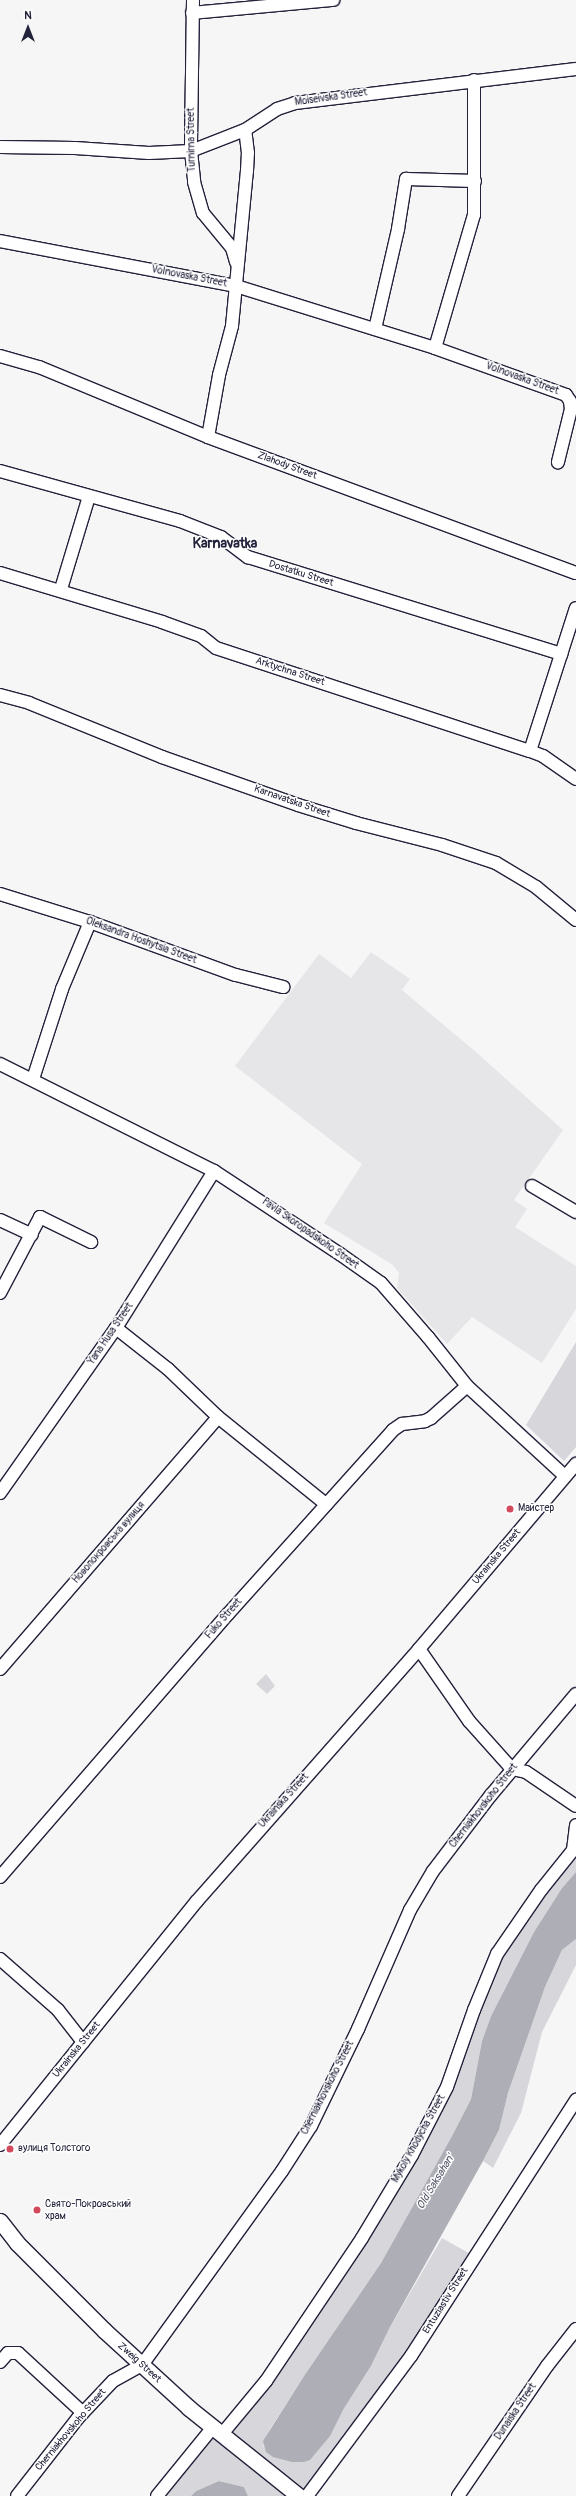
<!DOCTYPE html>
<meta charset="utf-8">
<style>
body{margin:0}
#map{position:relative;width:576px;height:2496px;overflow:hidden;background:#f6f6f7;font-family:Pangolin,sans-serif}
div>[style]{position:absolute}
.built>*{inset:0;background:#e6e6e9}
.green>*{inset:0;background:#d7d7db}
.water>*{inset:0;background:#aeaeb7}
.roads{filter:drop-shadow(1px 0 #22223b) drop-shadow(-1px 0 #22223b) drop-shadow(0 1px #22223b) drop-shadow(0 -1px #22223b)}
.minor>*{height:12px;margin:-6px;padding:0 6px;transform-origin:6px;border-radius:6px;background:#fff}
.major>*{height:15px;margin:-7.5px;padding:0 7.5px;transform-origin:7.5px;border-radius:7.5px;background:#fff}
.dots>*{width:11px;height:11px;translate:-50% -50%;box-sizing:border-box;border:2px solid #fff;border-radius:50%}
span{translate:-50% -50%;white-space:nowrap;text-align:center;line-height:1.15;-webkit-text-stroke:3px #fff;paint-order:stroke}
.street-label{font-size:10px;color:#22223b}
.poi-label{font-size:10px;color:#22223b}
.left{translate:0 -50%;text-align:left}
.water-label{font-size:11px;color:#5a5a6d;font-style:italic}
.district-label{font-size:14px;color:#22223b;font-weight:700}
.north{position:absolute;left:8px;top:8px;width:40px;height:40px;-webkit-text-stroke:3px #fff;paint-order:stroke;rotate:0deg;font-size:11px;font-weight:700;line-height:16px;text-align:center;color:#22223b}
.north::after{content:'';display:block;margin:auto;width:14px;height:18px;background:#22223b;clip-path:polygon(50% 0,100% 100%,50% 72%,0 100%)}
</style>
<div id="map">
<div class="built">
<i style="clip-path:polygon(371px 952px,410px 979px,402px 990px,476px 1052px,563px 1130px,514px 1200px,527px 1209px,515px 1227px,576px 1266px,576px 1309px,542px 1363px,472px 1317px,447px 1344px,397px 1288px,399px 1273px,393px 1265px,324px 1223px,362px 1164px,235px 1066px,319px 954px,351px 978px)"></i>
</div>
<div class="green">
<i style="clip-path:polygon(576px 1342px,576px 1447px,564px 1461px,526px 1425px)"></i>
<i style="clip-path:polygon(266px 1674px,275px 1686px,267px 1694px,256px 1684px)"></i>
<i style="clip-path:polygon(576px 1825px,576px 1872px,562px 1888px,534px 1932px,491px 2016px,482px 2041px,471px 2099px,452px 2136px,381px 2263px,304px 2376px,270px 2429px,263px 2447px,343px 2410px,371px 2366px,390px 2327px,442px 2238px,474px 2256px,307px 2496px,248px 2496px,244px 2487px,219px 2481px,196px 2491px,191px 2496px,157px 2496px,203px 2437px,222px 2434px,362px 2238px,447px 2087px,497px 1954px,573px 1850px)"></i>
<i style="clip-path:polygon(576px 1939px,576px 1965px,542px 2032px,521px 2113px,493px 2168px,483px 2161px,499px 2130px,508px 2093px,545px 1987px,562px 1950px)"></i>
</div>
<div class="water">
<i style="clip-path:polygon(576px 1872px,576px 1939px,562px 1950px,545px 1987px,508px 2093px,499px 2130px,483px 2161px,390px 2327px,371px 2366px,343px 2410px,330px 2436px,310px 2460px,304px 2462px,292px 2462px,273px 2457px,266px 2452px,263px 2441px,304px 2376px,381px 2263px,452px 2136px,471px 2099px,482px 2041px,491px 2016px,534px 1932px,562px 1888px)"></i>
<i style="clip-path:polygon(219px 2481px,244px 2487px,248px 2496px,191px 2496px,196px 2491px)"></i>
</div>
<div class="roads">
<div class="minor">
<i style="left:193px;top:0;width:151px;rotate:90.8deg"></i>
<i style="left:191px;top:151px;width:31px;rotate:84deg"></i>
<i style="left:194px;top:182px;width:32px;rotate:74deg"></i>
<i style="left:203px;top:213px;width:45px;rotate:50.4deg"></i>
<i style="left:232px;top:248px;width:15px;rotate:74deg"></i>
<i style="left:192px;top:13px;width:142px;rotate:-5.3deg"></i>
<i style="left:0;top:147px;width:75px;rotate:0.8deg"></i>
<i style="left:75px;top:148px;width:74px;rotate:3.9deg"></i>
<i style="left:149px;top:153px;width:42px;rotate:-2.7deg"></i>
<i style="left:191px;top:151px;width:58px;rotate:-21.3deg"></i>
<i style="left:245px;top:130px;width:38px;rotate:-33deg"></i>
<i style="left:277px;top:109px;width:19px;rotate:-18deg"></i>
<i style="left:295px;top:103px;width:283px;rotate:-6.9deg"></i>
<i style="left:0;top:241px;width:240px;rotate:10.8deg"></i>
<i style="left:236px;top:286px;width:208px;rotate:17.3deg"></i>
<i style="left:435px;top:348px;width:139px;rotate:19.7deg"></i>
<i style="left:566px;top:395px;width:7px;rotate:56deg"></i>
<i style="left:570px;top:401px;width:8px;rotate:83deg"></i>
<i style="left:571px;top:409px;width:55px;rotate:103.8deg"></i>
<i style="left:375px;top:329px;width:103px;rotate:-77deg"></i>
<i style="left:398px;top:229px;width:51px;rotate:-80.9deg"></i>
<i style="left:406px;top:179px;width:69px;rotate:1.7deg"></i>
<i style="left:435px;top:348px;width:139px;rotate:-73.7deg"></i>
<i style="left:474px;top:215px;width:135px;rotate:-90deg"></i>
<i style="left:0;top:356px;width:41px;rotate:15.8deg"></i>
<i style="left:39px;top:367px;width:183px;rotate:22.5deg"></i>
<i style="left:208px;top:437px;width:392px;rotate:20.3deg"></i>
<i style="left:208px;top:437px;width:63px;rotate:-79.9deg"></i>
<i style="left:219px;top:375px;width:51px;rotate:-75.1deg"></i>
<i style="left:232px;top:326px;width:156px;rotate:-84.5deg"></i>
<i style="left:247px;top:171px;width:18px;rotate:-87deg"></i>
<i style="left:248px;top:153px;width:23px;rotate:-97deg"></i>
<i style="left:0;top:471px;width:187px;rotate:15.5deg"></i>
<i style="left:180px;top:521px;width:44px;rotate:21.3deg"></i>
<i style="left:221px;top:537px;width:34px;rotate:37deg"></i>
<i style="left:248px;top:557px;width:328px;rotate:17.2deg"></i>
<i style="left:0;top:573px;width:169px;rotate:16.8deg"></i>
<i style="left:162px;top:622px;width:41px;rotate:19.7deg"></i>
<i style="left:201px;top:636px;width:19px;rotate:39deg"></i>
<i style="left:216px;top:648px;width:330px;rotate:18.2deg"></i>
<i style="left:530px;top:751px;width:14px;rotate:21deg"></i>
<i style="left:543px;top:756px;width:40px;rotate:34.9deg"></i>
<i style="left:61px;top:589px;width:97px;rotate:-73.2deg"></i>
<i style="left:0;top:695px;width:30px;rotate:15deg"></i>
<i style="left:29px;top:703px;width:144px;rotate:22.1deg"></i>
<i style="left:162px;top:757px;width:144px;rotate:19.4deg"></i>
<i style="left:298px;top:805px;width:61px;rotate:17.2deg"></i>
<i style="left:356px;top:823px;width:89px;rotate:14.3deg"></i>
<i style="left:442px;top:845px;width:57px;rotate:18.4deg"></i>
<i style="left:496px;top:863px;width:47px;rotate:31deg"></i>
<i style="left:536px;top:887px;width:52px;rotate:39.5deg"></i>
<i style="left:530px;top:751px;width:150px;rotate:-72.2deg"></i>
<i style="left:0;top:894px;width:94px;rotate:17.3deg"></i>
<i style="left:90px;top:922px;width:155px;rotate:20deg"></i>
<i style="left:236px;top:975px;width:49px;rotate:14.3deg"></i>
<i style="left:0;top:1064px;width:239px;rotate:26.6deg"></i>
<i style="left:214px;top:1171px;width:151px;rotate:33.4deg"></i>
<i style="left:340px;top:1254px;width:50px;rotate:35.3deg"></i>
<i style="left:381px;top:1283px;width:72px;rotate:49deg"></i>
<i style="left:428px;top:1337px;width:63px;rotate:51.5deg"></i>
<i style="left:467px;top:1386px;width:133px;rotate:42.6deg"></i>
<i style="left:33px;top:1079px;width:95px;rotate:-72.1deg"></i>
<i style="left:62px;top:989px;width:73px;rotate:-67.3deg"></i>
<i style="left:532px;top:1186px;width:51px;rotate:30.6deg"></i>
<i style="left:0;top:1220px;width:35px;rotate:25deg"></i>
<i style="left:0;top:1293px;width:86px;rotate:-62.2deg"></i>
<i style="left:40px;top:1217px;width:57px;rotate:26.1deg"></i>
<i style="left:116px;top:1328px;width:66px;rotate:38.3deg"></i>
<i style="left:168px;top:1369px;width:69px;rotate:43.8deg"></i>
<i style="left:218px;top:1417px;width:139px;rotate:38.9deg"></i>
<i style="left:0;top:1493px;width:202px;rotate:-54.9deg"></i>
<i style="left:116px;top:1328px;width:185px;rotate:-58deg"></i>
<i style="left:419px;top:1649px;width:88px;rotate:55.2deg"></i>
<i style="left:469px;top:1721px;width:64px;rotate:48.1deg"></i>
<i style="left:512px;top:1769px;width:14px;rotate:12deg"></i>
<i style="left:526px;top:1772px;width:60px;rotate:34.2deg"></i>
<i style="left:0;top:1669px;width:333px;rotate:-49.1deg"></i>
<i style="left:0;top:1877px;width:348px;rotate:-49.1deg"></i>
<i style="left:228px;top:1614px;width:247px;rotate:-48.1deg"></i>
<i style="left:393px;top:1430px;width:11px;rotate:-34deg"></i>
<i style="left:402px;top:1424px;width:23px;rotate:-7deg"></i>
<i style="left:425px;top:1421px;width:7px;rotate:-27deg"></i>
<i style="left:431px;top:1418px;width:48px;rotate:-41.6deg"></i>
<i style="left:0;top:1959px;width:77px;rotate:41.3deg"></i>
<i style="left:58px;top:2010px;width:41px;rotate:52deg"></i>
<i style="left:0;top:2145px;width:314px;rotate:-51.1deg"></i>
<i style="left:197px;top:1901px;width:336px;rotate:-48.6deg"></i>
<i style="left:419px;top:1649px;width:243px;rotate:-49.7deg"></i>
<i style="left:0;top:2362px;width:12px;rotate:-48deg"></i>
<i style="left:8px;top:2353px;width:10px"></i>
<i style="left:18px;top:2353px;width:88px;rotate:42.7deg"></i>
<i style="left:222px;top:2434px;width:69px;rotate:-50.3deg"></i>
<i style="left:266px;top:2381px;width:172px;rotate:-56.1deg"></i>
<i style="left:362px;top:2238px;width:97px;rotate:-58.9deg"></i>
<i style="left:412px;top:2155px;width:76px;rotate:-62.8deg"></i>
<i style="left:447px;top:2087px;width:82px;rotate:-70.7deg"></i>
<i style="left:474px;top:2010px;width:61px;rotate:-67.7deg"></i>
<i style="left:497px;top:1954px;width:78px;rotate:-55.5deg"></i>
<i style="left:541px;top:1890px;width:51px;rotate:-51.3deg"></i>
<i style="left:573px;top:1850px;width:25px;rotate:-83deg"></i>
<i style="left:17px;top:2496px;width:99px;rotate:-52deg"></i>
<i style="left:78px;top:2418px;width:51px;rotate:-46.6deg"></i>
<i style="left:113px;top:2381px;width:33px;rotate:-29deg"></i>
<i style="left:142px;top:2365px;width:239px;rotate:-54.2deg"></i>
<i style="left:282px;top:2171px;width:54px;rotate:-57.2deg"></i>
<i style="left:311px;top:2126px;width:108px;rotate:-64.1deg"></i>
<i style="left:358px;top:2029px;width:130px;rotate:-66.4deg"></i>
<i style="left:410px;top:1910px;width:45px;rotate:-59.5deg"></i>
<i style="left:433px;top:1871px;width:96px;rotate:-52.7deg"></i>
<i style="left:491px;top:1795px;width:132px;rotate:-49.9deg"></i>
<i style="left:157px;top:2496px;width:89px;rotate:-50.9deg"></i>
<i style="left:307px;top:2496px;width:174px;rotate:-53.4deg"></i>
<i style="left:411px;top:2356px;width:305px;rotate:-57.2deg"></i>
<i style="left:458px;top:2496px;width:158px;rotate:-55.6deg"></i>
<i style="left:547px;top:2366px;width:47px;rotate:-51.9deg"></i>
</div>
<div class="major">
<i style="left:0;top:2221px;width:28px;rotate:52deg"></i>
<i style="left:17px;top:2243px;width:124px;rotate:45deg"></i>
<i style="left:105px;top:2331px;width:114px;rotate:42.5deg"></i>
<i style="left:189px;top:2408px;width:141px;rotate:38.7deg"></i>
</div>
</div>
<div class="dots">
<i style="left:510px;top:1509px;background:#d1495b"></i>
<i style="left:10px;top:2149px;background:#d1495b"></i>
<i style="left:37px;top:2210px;background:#d1495b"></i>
</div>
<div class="street-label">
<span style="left:331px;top:98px;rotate:-8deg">Moiseivska Street</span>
<span style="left:192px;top:140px;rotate:-91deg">Turnirna Street</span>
<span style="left:189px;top:277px;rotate:11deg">Volnovaska Street</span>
<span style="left:522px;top:379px;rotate:20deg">Volnovaska Street</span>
<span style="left:287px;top:466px;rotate:20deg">Zlahody Street</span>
<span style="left:301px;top:574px;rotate:17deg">Dostatku Street</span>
<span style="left:290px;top:672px;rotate:18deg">Arktychna Street</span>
<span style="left:292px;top:802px;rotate:19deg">Karnavatska Street</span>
<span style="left:141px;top:941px;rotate:20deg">Oleksandra Hoshytsia Street</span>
<span style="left:310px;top:1234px;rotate:35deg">Pavla Skoropadskoho Street</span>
<span style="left:111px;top:1334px;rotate:-56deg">Yana Husa Street</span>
<span style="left:109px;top:1543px;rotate:-49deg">Новопокровська вулиця</span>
<span style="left:497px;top:1557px;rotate:-50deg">Ukrainska Street</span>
<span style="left:224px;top:1619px;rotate:-49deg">Fuko Street</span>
<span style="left:284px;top:1801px;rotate:-48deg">Ukrainska Street</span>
<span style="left:484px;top:1806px;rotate:-52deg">Cherniakhovskoho Street</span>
<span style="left:77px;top:2050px;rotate:-51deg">Ukrainska Street</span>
<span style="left:328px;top:2088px;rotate:-63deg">Cherniakhovskoho Street</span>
<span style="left:419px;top:2139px;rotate:-61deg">Mykoly Khodycha Street</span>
<span style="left:446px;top:2301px;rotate:-58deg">Entuziastiv Street</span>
<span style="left:139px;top:2363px;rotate:42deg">Zweig Street</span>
<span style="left:516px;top:2412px;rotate:-56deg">Dunaiska Street</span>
<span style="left:71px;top:2430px;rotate:-50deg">Cherniakhovskoho Street</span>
</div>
<div class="poi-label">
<span class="left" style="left:518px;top:1509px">Майстер</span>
<span class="left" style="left:18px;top:2149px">вулиця Толстого</span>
<span class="left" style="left:45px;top:2210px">Свято-Покровський<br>храм</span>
</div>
<div class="water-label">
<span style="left:436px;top:2182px;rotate:-59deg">Old Saksahan'</span>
</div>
<div class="district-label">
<span style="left:225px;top:544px">Karnavatka</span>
</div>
<div class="north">N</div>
</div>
